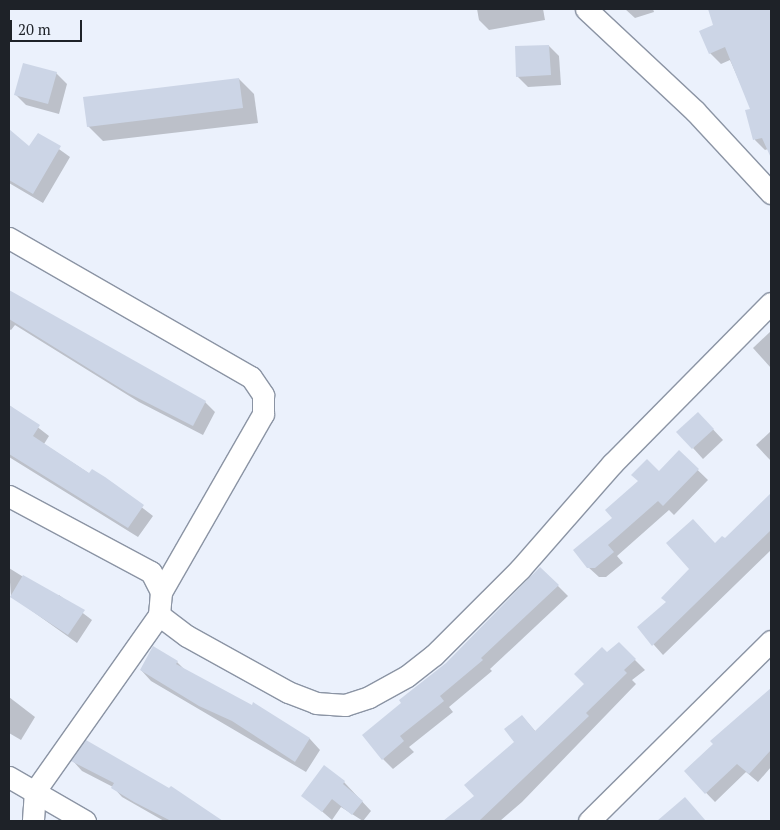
<!DOCTYPE html>
<style>
body{margin:0}
#map{position:relative;width:780px;height:830px;overflow:hidden;background:#ebf1fc;font-family:"PT Serif",serif}
div>[style]{position:absolute}
.shadow>*{inset:0;background:#0003}
.building>*{inset:0;background:#ccd5e6}
.roads{filter:drop-shadow(1px 0 #8b94a4) drop-shadow(-1px 0 #8b94a4) drop-shadow(0 1px #8b94a4) drop-shadow(0 -1px #8b94a4)}
.minor>*{height:21px;margin:-10.5px;padding:0 10.5px;transform-origin:10.5px;border-radius:10.5px;background:#fff}
span{translate:-50% -50%;white-space:nowrap;text-align:center;line-height:1.15;-webkit-text-stroke:5px #ebf1fc;paint-order:stroke}
.frame{position:absolute;inset:0;border:10px solid #1e2228;pointer-events:none}
.scale{position:absolute;left:10px;top:20px;width:72px;height:22px;box-sizing:border-box;border:2px solid #1e2228;border-top:0;padding-left:6px;font-size:15px;line-height:18px;white-space:nowrap;color:#1e2228;-webkit-text-stroke:4px #ebf1fc;paint-order:stroke}
</style>
<div id="map">
<div class="shadow">
<i style="clip-path:polygon(477px 9px,543px 9px,545px 20px,489px 30px,479px 20px)"></i>
<i style="clip-path:polygon(625px 9px,653px 9px,654px 12px,635px 18px)"></i>
<i style="clip-path:polygon(710px 9px,752px 9px,754px 16px,771px 9px,771px 148px,765px 150px,755px 140px,752px 110px,730px 60px,721px 64px,710px 53px,715px 26px)"></i>
<i style="clip-path:polygon(549px 46px,559px 56px,561px 85px,528px 87px,517px 76px)"></i>
<i style="clip-path:polygon(56px 73px,67px 84px,59px 114px,26px 105px,16px 95px)"></i>
<i style="clip-path:polygon(239px 79px,254px 94px,258px 123px,103px 141px,88px 126px)"></i>
<i style="clip-path:polygon(9px 130px,30px 148px,38px 134px,70px 157px,43px 203px,9px 183px)"></i>
<i style="clip-path:polygon(9px 291px,205px 402px,215px 412px,203px 435px,139px 402px,15px 325px,11px 330px,9px 329px)"></i>
<i style="clip-path:polygon(771px 331px,771px 368px,753px 348px)"></i>
<i style="clip-path:polygon(9px 405px,49px 436px,44px 444px,90px 474px,104px 478px,153px 516px,138px 537px,9px 457px)"></i>
<i style="clip-path:polygon(708px 424px,723px 440px,703px 459px,693px 448px)"></i>
<i style="clip-path:polygon(771px 431px,771px 461px,756px 445px)"></i>
<i style="clip-path:polygon(679px 452px,708px 480px,674px 515px,669px 510px,617px 556px,623px 563px,606px 577px,599px 577px,588px 567px,613px 518px)"></i>
<i style="clip-path:polygon(771px 494px,771px 550px,663px 655px,638px 627px,668px 603px,715px 544px,725px 540px)"></i>
<i style="clip-path:polygon(9px 568px,57px 598px,59px 595px,92px 620px,77px 643px,11px 596px)"></i>
<i style="clip-path:polygon(540px 568px,568px 596px,490px 669px,492px 671px,449px 707px,453px 712px,409px 747px,414px 752px,393px 769px,383px 759px,403px 703px,446px 664px)"></i>
<i style="clip-path:polygon(619px 644px,645px 670px,632px 680px,636px 684px,522px 802px,500px 821px,444px 821px,475px 797px,516px 743px,522px 716px,536px 732px,586px 684px,607px 654px)"></i>
<i style="clip-path:polygon(177px 662px,186px 671px,252px 706px,254px 704px,310px 739px,320px 750px,306px 772px,151px 681px,141px 670px)"></i>
<i style="clip-path:polygon(771px 689px,771px 767px,758px 782px,746px 772px,715px 802px,685px 771px,714px 744px,712px 741px)"></i>
<i style="clip-path:polygon(9px 697px,35px 717px,21px 740px,9px 733px)"></i>
<i style="clip-path:polygon(73px 761px,170px 790px,171px 788px,222px 821px,164px 821px,122px 797px,113px 787px,82px 771px)"></i>
<i style="clip-path:polygon(344px 782px,371px 811px,363px 821px,341px 807px,332px 820px,303px 795px)"></i>
</div>
<div class="building">
<i style="clip-path:polygon(708px 9px,771px 9px,771px 158px,762px 138px,753px 140px,745px 110px,750px 109px,725px 47px,709px 54px,699px 31px,713px 25px)"></i>
<i style="clip-path:polygon(549px 45px,551px 75px,516px 77px,515px 46px)"></i>
<i style="clip-path:polygon(23px 63px,57px 72px,48px 104px,14px 95px)"></i>
<i style="clip-path:polygon(239px 78px,243px 108px,87px 127px,83px 97px)"></i>
<i style="clip-path:polygon(9px 129px,29px 146px,38px 133px,61px 146px,33px 194px,9px 180px)"></i>
<i style="clip-path:polygon(9px 290px,206px 401px,193px 426px,128px 393px,9px 319px)"></i>
<i style="clip-path:polygon(9px 405px,40px 425px,33px 436px,89px 473px,92px 469px,105px 477px,144px 505px,128px 528px,9px 454px)"></i>
<i style="clip-path:polygon(698px 412px,714px 429px,692px 449px,676px 432px)"></i>
<i style="clip-path:polygon(679px 450px,699px 469px,663px 506px,658px 501px,608px 545px,614px 552px,595px 568px,587px 568px,573px 550px,612px 518px,605px 510px,638px 481px,631px 475px,647px 459px,659px 471px)"></i>
<i style="clip-path:polygon(771px 493px,771px 530px,652px 646px,637px 627px,666px 602px,661px 598px,689px 569px,666px 543px,693px 519px,715px 543px,722px 536px,725px 538px)"></i>
<i style="clip-path:polygon(540px 567px,559px 585px,481px 658px,483px 660px,440px 696px,444px 701px,400px 736px,404px 741px,382px 760px,362px 735px,401px 703px,399px 700px,446px 663px)"></i>
<i style="clip-path:polygon(23px 575px,85px 610px,68px 635px,10px 597px)"></i>
<i style="clip-path:polygon(619px 642px,636px 659px,624px 670px,627px 673px,586px 713px,589px 716px,479px 821px,443px 821px,474px 796px,464px 785px,514px 742px,504px 729px,522px 715px,535px 731px,584px 684px,574px 674px,602px 647px,607px 652px)"></i>
<i style="clip-path:polygon(153px 646px,178px 661px,176px 664px,252px 705px,253px 702px,310px 738px,295px 762px,232px 721px,199px 706px,140px 670px)"></i>
<i style="clip-path:polygon(771px 688px,771px 750px,749px 774px,737px 764px,705px 794px,684px 771px,713px 744px,710px 741px)"></i>
<i style="clip-path:polygon(86px 740px,169px 788px,171px 786px,223px 821px,171px 821px,134px 802px,111px 788px,114px 783px,71px 761px)"></i>
<i style="clip-path:polygon(324px 765px,345px 781px,343px 784px,363px 801px,352px 815px,332px 799px,322px 812px,301px 796px)"></i>
<i style="clip-path:polygon(685px 797px,706px 821px,657px 821px)"></i>
</div>
<div class="roads">
<div class="minor">
<i style="left:586px;top:9px;width:149px;rotate:43.1deg"></i>
<i style="left:695px;top:111px;width:112px;rotate:47.2deg"></i>
<i style="left:9px;top:238px;width:279px;rotate:29.9deg"></i>
<i style="left:251px;top:377px;width:22px;rotate:56deg"></i>
<i style="left:263px;top:395px;width:19px;rotate:90deg"></i>
<i style="left:263px;top:414px;width:205px;rotate:119.8deg"></i>
<i style="left:9px;top:496px;width:161px;rotate:28.2deg"></i>
<i style="left:151px;top:572px;width:22px;rotate:63deg"></i>
<i style="left:161px;top:592px;width:23px;rotate:95deg"></i>
<i style="left:159px;top:615px;width:215px;rotate:125.2deg"></i>
<i style="left:35px;top:791px;width:30px;rotate:94deg"></i>
<i style="left:159px;top:615px;width:35px;rotate:37deg"></i>
<i style="left:187px;top:636px;width:115px;rotate:29deg"></i>
<i style="left:288px;top:692px;width:30px;rotate:21deg"></i>
<i style="left:316px;top:703px;width:29px;rotate:4deg"></i>
<i style="left:345px;top:705px;width:25px;rotate:-18deg"></i>
<i style="left:369px;top:697px;width:43px;rotate:-28.9deg"></i>
<i style="left:407px;top:676px;width:34px;rotate:-38deg"></i>
<i style="left:434px;top:655px;width:122px;rotate:-45deg"></i>
<i style="left:520px;top:569px;width:140px;rotate:-48.8deg"></i>
<i style="left:612px;top:464px;width:226px;rotate:-45.4deg"></i>
<i style="left:9px;top:777px;width:88px;rotate:30.1deg"></i>
<i style="left:589px;top:821px;width:256px;rotate:-44.7deg"></i>
</div>
</div>
<div class="frame"></div>
<div class="scale">20 m</div>
</div>
